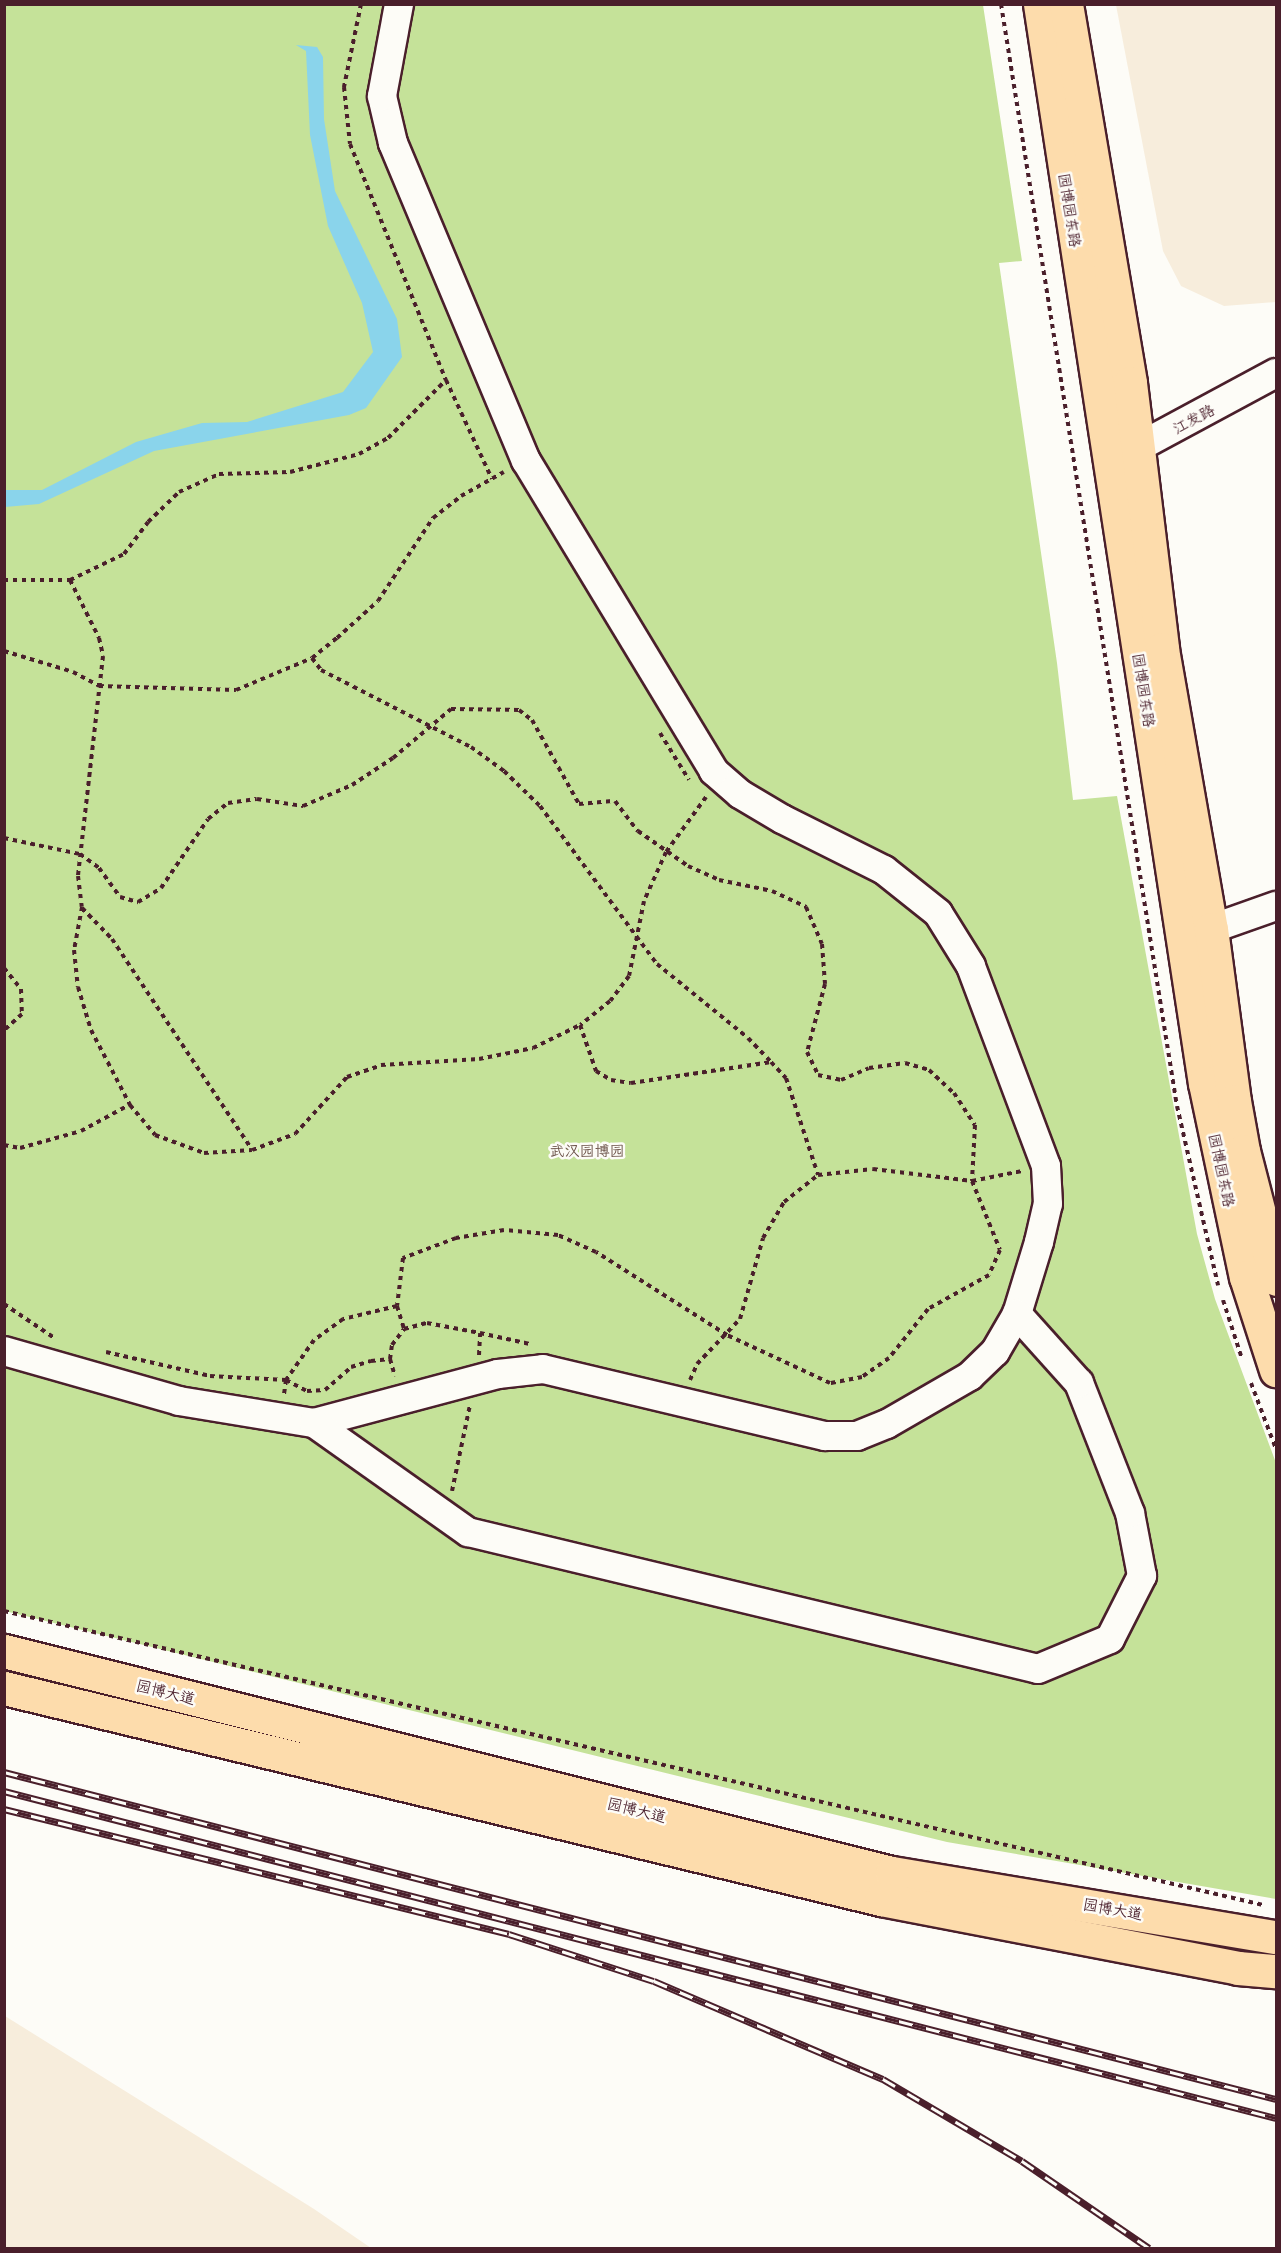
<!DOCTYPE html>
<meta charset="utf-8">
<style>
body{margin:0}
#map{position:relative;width:1281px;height:2253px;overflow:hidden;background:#fdfcf7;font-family:"Playpen Sans","LXGW WenKai TC",sans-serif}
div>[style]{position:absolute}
.built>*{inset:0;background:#f7eddc}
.green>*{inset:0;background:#c5e299}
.water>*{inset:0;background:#8ad4eb}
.path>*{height:4px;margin-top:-2px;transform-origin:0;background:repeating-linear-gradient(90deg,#4a1f2b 0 4.5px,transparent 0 9px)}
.roads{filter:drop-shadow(2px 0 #4a1f2b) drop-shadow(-2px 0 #4a1f2b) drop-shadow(0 2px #4a1f2b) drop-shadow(0 -2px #4a1f2b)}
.minor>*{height:28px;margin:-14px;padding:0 14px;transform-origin:14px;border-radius:14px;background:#fdfcf7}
.major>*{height:33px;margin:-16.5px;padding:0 16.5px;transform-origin:16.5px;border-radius:16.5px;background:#fddcac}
.rail>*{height:7px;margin-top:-3.5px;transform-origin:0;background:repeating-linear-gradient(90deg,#fdfcf7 0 14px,#4a1f2b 0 28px);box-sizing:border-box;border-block:2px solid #4a1f2b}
span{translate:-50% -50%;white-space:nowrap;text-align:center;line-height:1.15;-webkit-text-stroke:5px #fdfcf7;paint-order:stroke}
.street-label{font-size:15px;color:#4a1f2b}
.park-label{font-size:15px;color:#695046}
.frame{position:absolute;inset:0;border:6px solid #4a1f2b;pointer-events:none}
</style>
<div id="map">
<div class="built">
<i style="clip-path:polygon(1116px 5px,1276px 5px,1276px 302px,1224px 306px,1181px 286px,1163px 251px)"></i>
<i style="clip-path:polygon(5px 2016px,314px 2209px,371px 2248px,5px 2248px)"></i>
</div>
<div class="green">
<i style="clip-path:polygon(5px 5px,983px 5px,1022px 261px,999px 263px,1057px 663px,1073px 800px,1117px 796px,1197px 1234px,1215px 1299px,1276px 1463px,1276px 1899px,947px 1842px,5px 1611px)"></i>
</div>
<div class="water">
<i style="clip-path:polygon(296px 45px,317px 47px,323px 57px,324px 119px,335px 191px,397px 319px,402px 357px,366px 408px,349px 415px,154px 451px,39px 504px,5px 507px,5px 490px,42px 490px,136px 442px,202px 423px,247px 422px,343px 392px,373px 352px,362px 303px,328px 226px,310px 135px,306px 51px)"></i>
</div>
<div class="path">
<i style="left:361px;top:4px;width:85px;rotate:101.6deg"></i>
<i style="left:344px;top:87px;width:57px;rotate:84deg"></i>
<i style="left:350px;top:144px;width:255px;rotate:67.9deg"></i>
<i style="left:446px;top:380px;width:109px;rotate:65.1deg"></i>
<i style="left:1001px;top:4px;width:1116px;rotate:80.93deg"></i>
<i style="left:1177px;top:1106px;width:184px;rotate:77.1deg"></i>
<i style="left:4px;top:580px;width:66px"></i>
<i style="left:70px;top:580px;width:60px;rotate:-25.7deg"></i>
<i style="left:124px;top:554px;width:40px;rotate:-53deg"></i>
<i style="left:148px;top:522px;width:43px;rotate:-44.1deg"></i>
<i style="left:179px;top:492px;width:44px;rotate:-24.2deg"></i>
<i style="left:219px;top:474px;width:71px;rotate:-1.6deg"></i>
<i style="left:290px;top:472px;width:71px;rotate:-14.6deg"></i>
<i style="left:359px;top:454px;width:33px;rotate:-29deg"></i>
<i style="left:388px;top:438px;width:82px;rotate:-45deg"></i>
<i style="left:70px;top:580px;width:65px;rotate:63.4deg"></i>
<i style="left:99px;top:638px;width:18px;rotate:77deg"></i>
<i style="left:103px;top:656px;width:221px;rotate:96.5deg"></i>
<i style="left:78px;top:876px;width:31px;rotate:83deg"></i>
<i style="left:82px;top:907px;width:44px;rotate:100.5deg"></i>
<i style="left:74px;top:950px;width:37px;rotate:84deg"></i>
<i style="left:78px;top:987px;width:45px;rotate:73.2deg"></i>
<i style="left:91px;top:1030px;width:85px;rotate:62.5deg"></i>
<i style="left:130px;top:1105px;width:39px;rotate:50deg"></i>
<i style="left:155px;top:1135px;width:52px;rotate:20.2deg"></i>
<i style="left:204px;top:1153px;width:48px;rotate:-3.6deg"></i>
<i style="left:252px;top:1150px;width:46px;rotate:-20.4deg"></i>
<i style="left:295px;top:1134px;width:77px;rotate:-47.6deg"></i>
<i style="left:347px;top:1077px;width:36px;rotate:-19deg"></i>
<i style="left:381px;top:1065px;width:98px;rotate:-3.5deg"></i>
<i style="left:479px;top:1059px;width:55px;rotate:-11.5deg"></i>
<i style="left:533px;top:1048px;width:52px;rotate:-26.1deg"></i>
<i style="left:4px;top:651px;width:72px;rotate:16.9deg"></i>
<i style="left:73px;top:672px;width:30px;rotate:28deg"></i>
<i style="left:99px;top:686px;width:137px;rotate:1.7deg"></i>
<i style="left:236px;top:690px;width:82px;rotate:-22.8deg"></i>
<i style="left:312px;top:658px;width:32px;rotate:-39deg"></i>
<i style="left:337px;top:638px;width:55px;rotate:-42.1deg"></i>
<i style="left:378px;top:601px;width:100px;rotate:-56.5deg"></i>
<i style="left:433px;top:518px;width:36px;rotate:-38deg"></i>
<i style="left:461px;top:496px;width:49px;rotate:-29.2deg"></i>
<i style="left:312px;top:658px;width:15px;rotate:53deg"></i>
<i style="left:321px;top:670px;width:169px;rotate:27.2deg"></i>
<i style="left:471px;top:747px;width:41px;rotate:36deg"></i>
<i style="left:504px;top:771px;width:50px;rotate:44.2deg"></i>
<i style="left:540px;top:806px;width:197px;rotate:53.5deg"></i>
<i style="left:657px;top:964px;width:117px;rotate:39.1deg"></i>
<i style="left:748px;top:1038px;width:32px;rotate:46deg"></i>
<i style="left:660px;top:733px;width:55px;rotate:58.3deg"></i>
<i style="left:706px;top:797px;width:68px;rotate:126deg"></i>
<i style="left:666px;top:852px;width:54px;rotate:114.2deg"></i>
<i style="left:644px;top:901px;width:76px;rotate:101.3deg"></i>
<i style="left:629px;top:976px;width:31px;rotate:127deg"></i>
<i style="left:610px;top:1001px;width:38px;rotate:141deg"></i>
<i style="left:580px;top:1025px;width:49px;rotate:70.8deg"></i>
<i style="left:596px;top:1071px;width:17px;rotate:31deg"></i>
<i style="left:611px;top:1080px;width:20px;rotate:9deg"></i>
<i style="left:631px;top:1083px;width:142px;rotate:-8.5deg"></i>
<i style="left:771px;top:1062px;width:22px;rotate:47deg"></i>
<i style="left:786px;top:1078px;width:102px;rotate:71.7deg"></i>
<i style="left:4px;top:838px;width:78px;rotate:11.9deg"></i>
<i style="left:80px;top:854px;width:24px;rotate:36deg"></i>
<i style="left:99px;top:868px;width:36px;rotate:54deg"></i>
<i style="left:120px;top:897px;width:19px;rotate:16deg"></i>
<i style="left:138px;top:902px;width:27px;rotate:-31deg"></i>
<i style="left:161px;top:888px;width:83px;rotate:-55.7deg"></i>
<i style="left:208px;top:819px;width:26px;rotate:-39deg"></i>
<i style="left:228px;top:803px;width:29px;rotate:-8deg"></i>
<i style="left:257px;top:799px;width:47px;rotate:8.7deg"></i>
<i style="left:303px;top:806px;width:53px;rotate:-23.2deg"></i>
<i style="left:352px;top:785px;width:49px;rotate:-33.4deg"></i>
<i style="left:393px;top:758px;width:76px;rotate:-40.2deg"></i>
<i style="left:451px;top:709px;width:68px;rotate:0.8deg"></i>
<i style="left:519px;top:710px;width:16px;rotate:38deg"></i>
<i style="left:532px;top:720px;width:96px;rotate:60.8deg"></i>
<i style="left:579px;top:804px;width:36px;rotate:-5deg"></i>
<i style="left:615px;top:801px;width:38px;rotate:53deg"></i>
<i style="left:638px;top:831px;width:61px;rotate:35deg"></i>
<i style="left:688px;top:866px;width:34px;rotate:24deg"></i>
<i style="left:719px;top:880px;width:54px;rotate:11.7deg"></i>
<i style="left:772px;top:891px;width:38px;rotate:25deg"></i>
<i style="left:806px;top:907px;width:40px;rotate:66.6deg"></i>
<i style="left:822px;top:944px;width:40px;rotate:85.7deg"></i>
<i style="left:825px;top:984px;width:70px;rotate:104.8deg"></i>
<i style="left:807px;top:1052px;width:25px;rotate:64deg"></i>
<i style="left:818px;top:1075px;width:24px;rotate:12deg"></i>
<i style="left:841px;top:1080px;width:30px;rotate:-23deg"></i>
<i style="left:869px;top:1068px;width:36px;rotate:-8deg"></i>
<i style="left:905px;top:1063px;width:25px;rotate:16deg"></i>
<i style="left:929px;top:1070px;width:34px;rotate:43deg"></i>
<i style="left:954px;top:1093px;width:38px;rotate:57deg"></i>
<i style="left:975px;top:1125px;width:56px;rotate:93.1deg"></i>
<i style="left:972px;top:1181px;width:74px;rotate:67.9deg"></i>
<i style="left:1000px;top:1250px;width:27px;rotate:114deg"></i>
<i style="left:989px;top:1275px;width:70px;rotate:150.9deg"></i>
<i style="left:928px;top:1309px;width:63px;rotate:128.5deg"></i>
<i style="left:889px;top:1358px;width:33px;rotate:145deg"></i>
<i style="left:862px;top:1377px;width:33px;rotate:169deg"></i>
<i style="left:830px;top:1383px;width:114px;rotate:-155deg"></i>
<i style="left:727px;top:1335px;width:155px;rotate:-147.6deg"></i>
<i style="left:596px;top:1252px;width:42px;rotate:-155.9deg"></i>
<i style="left:558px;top:1235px;width:54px;rotate:-174.7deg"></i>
<i style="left:504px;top:1230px;width:49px;rotate:170.5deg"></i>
<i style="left:456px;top:1238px;width:57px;rotate:159.3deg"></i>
<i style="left:403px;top:1258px;width:48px;rotate:97.1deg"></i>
<i style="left:397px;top:1306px;width:56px;rotate:166.5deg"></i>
<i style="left:343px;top:1319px;width:36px;rotate:144deg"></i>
<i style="left:314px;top:1340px;width:49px;rotate:125deg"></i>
<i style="left:286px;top:1380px;width:15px;rotate:98deg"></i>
<i style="left:82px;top:908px;width:43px;rotate:45.9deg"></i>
<i style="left:112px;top:939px;width:253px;rotate:56.4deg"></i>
<i style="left:4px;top:968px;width:27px;rotate:51deg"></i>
<i style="left:21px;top:989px;width:25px;rotate:88deg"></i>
<i style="left:22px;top:1014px;width:24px;rotate:138deg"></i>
<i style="left:4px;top:1145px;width:16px;rotate:11deg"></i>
<i style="left:20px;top:1148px;width:63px;rotate:-15.6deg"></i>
<i style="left:81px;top:1131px;width:55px;rotate:-28.4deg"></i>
<i style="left:1223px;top:1300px;width:62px;rotate:72.1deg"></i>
<i style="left:4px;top:1304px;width:59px;rotate:34deg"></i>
<i style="left:397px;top:1306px;width:24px;rotate:73deg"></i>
<i style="left:106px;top:1352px;width:107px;rotate:13deg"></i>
<i style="left:210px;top:1376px;width:76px;rotate:3deg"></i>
<i style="left:286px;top:1380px;width:24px;rotate:28deg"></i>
<i style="left:307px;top:1391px;width:18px;rotate:-3deg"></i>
<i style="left:325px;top:1390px;width:35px;rotate:-41deg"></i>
<i style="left:351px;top:1367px;width:21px;rotate:-17deg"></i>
<i style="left:371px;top:1361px;width:19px;rotate:-6deg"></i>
<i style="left:390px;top:1359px;width:18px;rotate:74deg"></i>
<i style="left:479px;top:1355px;width:22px;rotate:-87deg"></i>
<i style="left:480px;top:1333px;width:51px;rotate:12.4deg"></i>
<i style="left:390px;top:1359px;width:14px;rotate:-82deg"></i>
<i style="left:392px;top:1345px;width:20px;rotate:-53deg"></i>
<i style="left:404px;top:1329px;width:24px;rotate:-15deg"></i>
<i style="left:427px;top:1323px;width:54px;rotate:10.7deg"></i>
<i style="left:690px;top:1380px;width:17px;rotate:-66deg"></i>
<i style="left:697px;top:1364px;width:62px;rotate:-46.3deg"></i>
<i style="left:740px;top:1319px;width:84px;rotate:-74.1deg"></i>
<i style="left:763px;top:1238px;width:42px;rotate:-59.7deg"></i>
<i style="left:784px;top:1202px;width:43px;rotate:-38.5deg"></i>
<i style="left:818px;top:1175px;width:55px;rotate:-6.2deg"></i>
<i style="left:873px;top:1169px;width:100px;rotate:6.9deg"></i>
<i style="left:972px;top:1181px;width:51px;rotate:-11.3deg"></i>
<i style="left:1251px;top:1383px;width:71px;rotate:69.3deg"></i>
<i style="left:452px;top:1491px;width:88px;rotate:-78.2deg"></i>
<i style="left:4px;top:1611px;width:1293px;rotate:13.14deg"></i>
</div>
<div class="roads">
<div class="minor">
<i style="left:1120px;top:457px;width:177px;rotate:-28.3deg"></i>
<i style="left:1211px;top:929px;width:69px;rotate:-19.5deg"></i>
<i style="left:4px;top:1351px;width:182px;rotate:15.9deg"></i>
<i style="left:179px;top:1401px;width:137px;rotate:9.3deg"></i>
<i style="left:314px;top:1423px;width:190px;rotate:-14.9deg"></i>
<i style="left:498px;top:1374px;width:45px;rotate:-6.3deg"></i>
<i style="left:543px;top:1369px;width:290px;rotate:13.4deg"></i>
<i style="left:825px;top:1436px;width:32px"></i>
<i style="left:857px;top:1436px;width:32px;rotate:-22deg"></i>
<i style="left:887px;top:1424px;width:96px;rotate:-30deg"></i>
<i style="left:970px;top:1376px;width:35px;rotate:-44deg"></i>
<i style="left:995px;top:1352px;width:44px;rotate:-59.9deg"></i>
<i style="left:1017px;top:1314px;width:75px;rotate:-73deg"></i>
<i style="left:1039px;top:1242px;width:39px;rotate:-77deg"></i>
<i style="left:1048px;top:1204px;width:38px;rotate:-93deg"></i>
<i style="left:1046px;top:1166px;width:214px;rotate:-110.6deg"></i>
<i style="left:971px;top:966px;width:62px;rotate:-121.9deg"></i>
<i style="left:938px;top:913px;width:69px;rotate:-141.5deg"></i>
<i style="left:884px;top:870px;width:114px;rotate:-153.4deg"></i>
<i style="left:782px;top:819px;width:49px;rotate:-149.2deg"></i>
<i style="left:740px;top:794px;width:35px;rotate:-139deg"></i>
<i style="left:714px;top:771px;width:363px;rotate:-121.2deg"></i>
<i style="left:526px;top:461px;width:345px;rotate:-112.7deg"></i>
<i style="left:393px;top:143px;width:48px;rotate:-103.2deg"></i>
<i style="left:382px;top:96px;width:94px;rotate:-79.5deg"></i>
<i style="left:314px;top:1423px;width:189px;rotate:35.3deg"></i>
<i style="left:468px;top:1532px;width:586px;rotate:13.51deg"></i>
<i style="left:1038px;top:1669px;width:78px;rotate:-22.6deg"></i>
<i style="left:1110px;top:1639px;width:71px;rotate:-63.1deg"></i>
<i style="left:1142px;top:1576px;width:64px;rotate:-100.8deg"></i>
<i style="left:1130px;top:1513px;width:140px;rotate:-111.4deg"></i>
<i style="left:1079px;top:1383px;width:93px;rotate:-131.9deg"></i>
</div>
<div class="major">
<i style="left:1040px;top:4px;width:1092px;rotate:81.31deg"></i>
<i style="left:1205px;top:1083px;width:198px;rotate:78.1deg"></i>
<i style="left:1246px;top:1277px;width:98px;rotate:72.1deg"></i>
<i style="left:1066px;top:4px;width:384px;rotate:80.4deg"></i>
<i style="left:1130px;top:383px;width:268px;rotate:83.1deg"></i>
<i style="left:1162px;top:649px;width:284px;rotate:80.1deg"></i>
<i style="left:1211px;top:929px;width:174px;rotate:82.4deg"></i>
<i style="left:1234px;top:1101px;width:51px;rotate:79.8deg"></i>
<i style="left:1243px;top:1151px;width:132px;rotate:75.5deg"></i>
<i style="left:4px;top:1651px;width:915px;rotate:14.04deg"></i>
<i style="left:892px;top:1873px;width:389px;rotate:9.5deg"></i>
<i style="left:4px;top:1688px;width:902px;rotate:13.53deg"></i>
<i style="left:881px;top:1899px;width:364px;rotate:10.9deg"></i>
<i style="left:1238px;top:1968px;width:38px;rotate:5deg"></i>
</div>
</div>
<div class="rail">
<i style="left:4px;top:1772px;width:1313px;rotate:14.42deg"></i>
<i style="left:4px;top:1791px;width:1313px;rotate:14.42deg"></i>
<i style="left:4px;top:1809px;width:520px;rotate:13.9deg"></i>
<i style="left:509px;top:1934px;width:152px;rotate:18deg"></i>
<i style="left:654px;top:1981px;width:249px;rotate:23.2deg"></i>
<i style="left:883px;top:2079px;width:161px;rotate:30.5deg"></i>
<i style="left:1022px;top:2161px;width:154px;rotate:34.4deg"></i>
</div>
<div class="street-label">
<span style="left:1071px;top:210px;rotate:81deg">园博园东路</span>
<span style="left:1193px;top:418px;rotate:-28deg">江发路</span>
<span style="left:1145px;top:690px;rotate:81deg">园博园东路</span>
<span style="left:1223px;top:1170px;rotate:78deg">园博园东路</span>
<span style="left:166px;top:1691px;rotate:14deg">园博大道</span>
<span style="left:637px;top:1809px;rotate:14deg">园博大道</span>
<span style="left:1113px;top:1908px;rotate:10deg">园博大道</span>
</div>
<div class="park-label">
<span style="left:587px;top:1150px">武汉园博园</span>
</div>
<div class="frame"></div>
</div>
